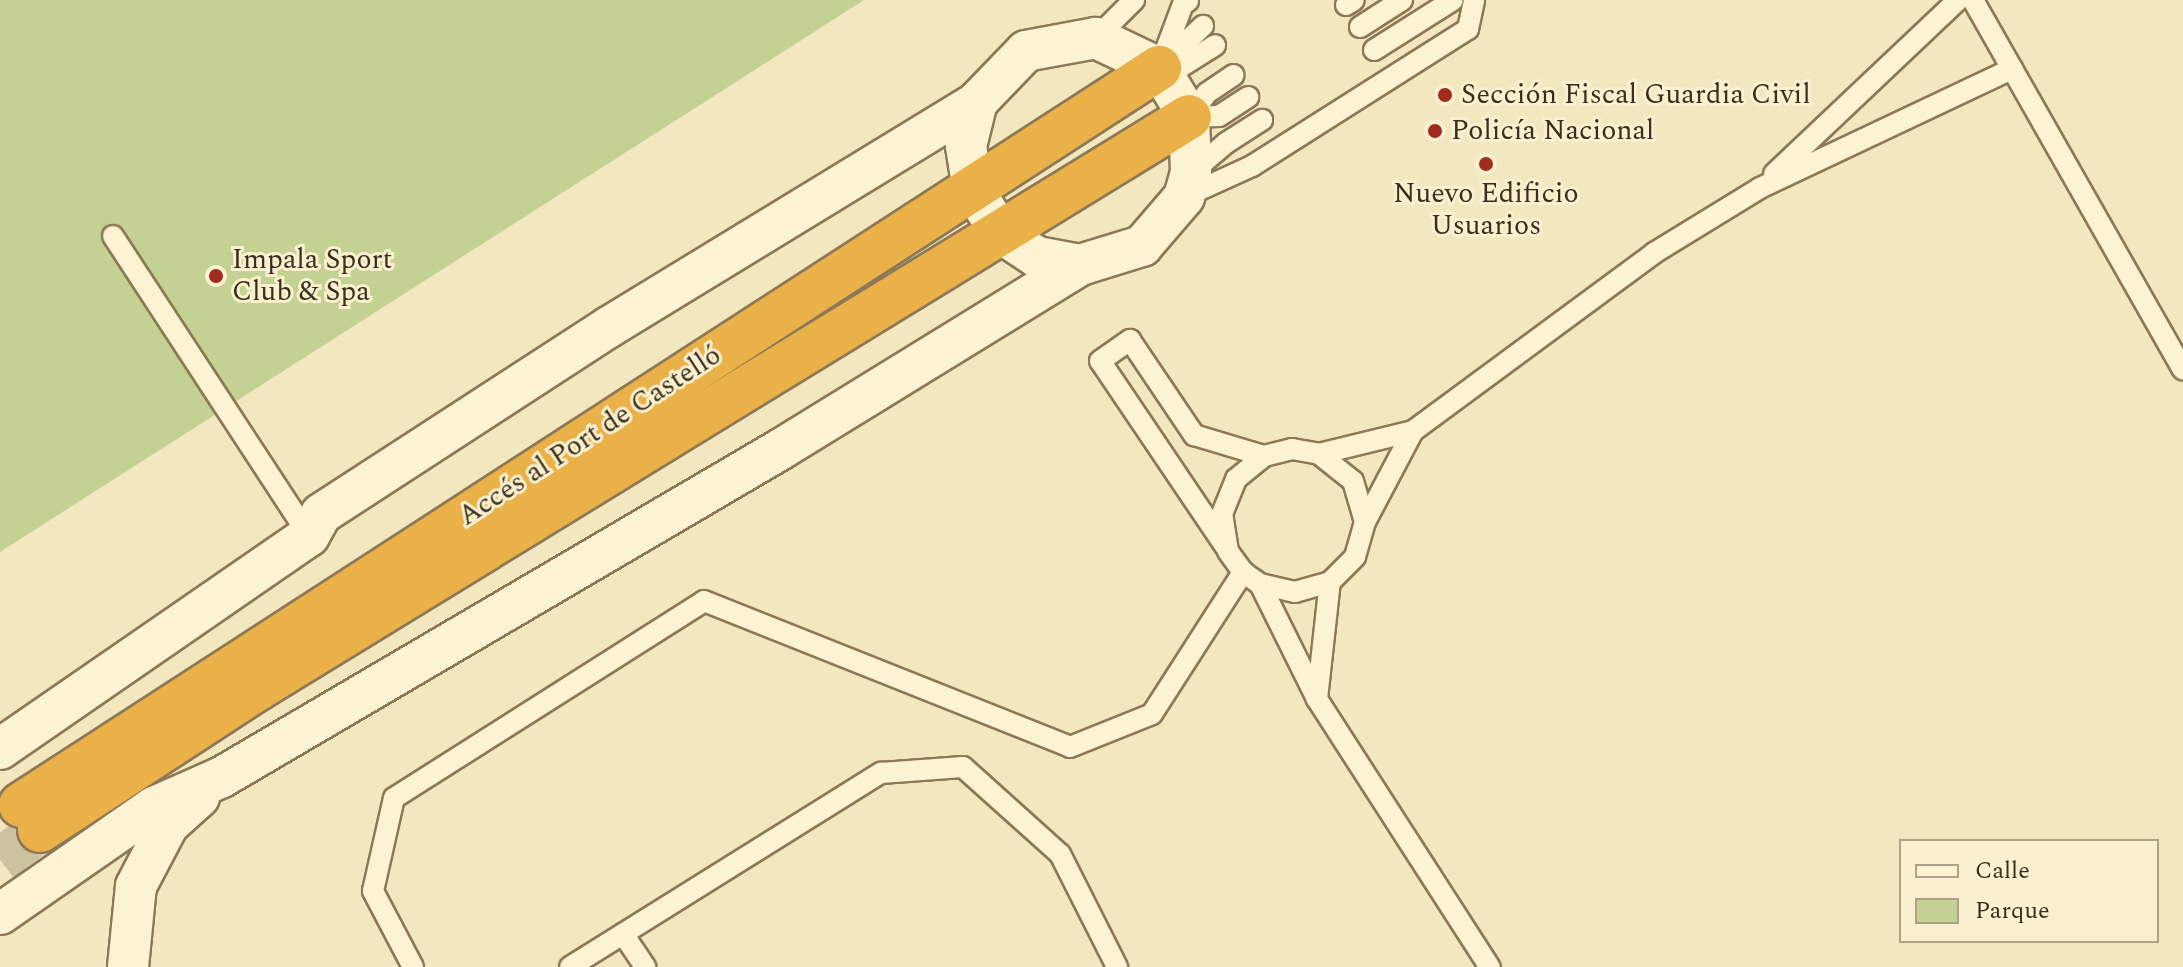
<!DOCTYPE html>
<meta charset="utf-8">
<style>
body{margin:0}
#map{position:relative;width:2183px;height:967px;overflow:hidden;background:#f2e7bf;font-family:Spectral,serif}
div>[style]{position:absolute}
.green>*{inset:0;background:#c3d192}
.highway-tunnel>*{height:44px;margin-top:-22px;transform-origin:0;background:repeating-linear-gradient(90deg,#cdc29e 0 44px,transparent 0 66px)}
.roads{filter:drop-shadow(2px 0 #8c7856) drop-shadow(-2px 0 #8c7856) drop-shadow(0 2px #8c7856) drop-shadow(0 -2px #8c7856)}
.lane>*{height:20px;margin:-10px;padding:0 10px;transform-origin:10px;border-radius:10px;background:#fcf3d3}
.street>*{height:40px;margin:-20px;padding:0 20px;transform-origin:20px;border-radius:20px;background:#fcf3d3}
.highway>*{height:44px;margin:-22px;padding:0 22px;transform-origin:22px;border-radius:22px;background:#e9b147}
.dots>*{width:22px;height:22px;translate:-50% -50%;box-sizing:border-box;border:4px solid #f8f0cf;border-radius:50%}
span{translate:-50% -50%;white-space:nowrap;text-align:center;line-height:1.15;-webkit-text-stroke:6px #f8f0cf;paint-order:stroke}
.poi-label{font-size:28px;color:#3a2d1b}
.left{translate:0 -50%;text-align:left}
.street-label{font-size:28px;color:#3a2d1b}
.legend{position:absolute;left:1899px;top:839px;width:260px;height:104px;box-sizing:border-box;background:#f8f0cf;border:2px solid #aca287;margin:0;padding:10px 14px;list-style:none;font-size:24px;color:#3a2d1b}
.legend li{display:flex;align-items:center;gap:16px;height:40px}
.legend b{width:40px;border:2px solid #aca287}
</style>
<div id="map">
<div class="green">
<i style="clip-path:polygon(0 0,864px 0,0 552px)"></i>
</div>
<div class="highway-tunnel">
<i style="left:0;top:860px;width:50px;rotate:-36.9deg"></i>
</div>
<div class="roads">
<div class="lane">
<i style="left:1973px;top:0;width:425px;rotate:60.4deg"></i>
<i style="left:1346px;top:5px;width:9px;rotate:-32deg"></i>
<i style="left:1360px;top:27px;width:50px;rotate:-32.7deg"></i>
<i style="left:1096px;top:38px;width:54px;rotate:-45deg"></i>
<i style="left:1374px;top:50px;width:93px;rotate:-32.3deg"></i>
<i style="left:1164px;top:63px;width:54px;rotate:-43.5deg"></i>
<i style="left:1159px;top:68px;width:68px;rotate:-69.4deg"></i>
<i style="left:1183px;top:4px;width:6px;rotate:-31deg"></i>
<i style="left:1159px;top:68px;width:23px;rotate:-5deg"></i>
<i style="left:1182px;top:66px;width:39px;rotate:-32deg"></i>
<i style="left:1189px;top:117px;width:30px;rotate:-2deg"></i>
<i style="left:1219px;top:116px;width:35px;rotate:-33deg"></i>
<i style="left:1189px;top:117px;width:30px;rotate:-53deg"></i>
<i style="left:1207px;top:93px;width:32px;rotate:-34deg"></i>
<i style="left:1191px;top:173px;width:46px;rotate:-40.6deg"></i>
<i style="left:1226px;top:143px;width:43px;rotate:-32.6deg"></i>
<i style="left:1774px;top:174px;width:253px;rotate:-43.4deg"></i>
<i style="left:1184px;top:197px;width:75px;rotate:-24.5deg"></i>
<i style="left:1252px;top:166px;width:256px;rotate:-32.4deg"></i>
<i style="left:1468px;top:29px;width:30px;rotate:-78deg"></i>
<i style="left:113px;top:236px;width:358px;rotate:56.8deg"></i>
<i style="left:1319px;top:454px;width:43px;rotate:38.5deg"></i>
<i style="left:1353px;top:481px;width:43px;rotate:73.7deg"></i>
<i style="left:1365px;top:522px;width:36px;rotate:106deg"></i>
<i style="left:1355px;top:557px;width:35px;rotate:135deg"></i>
<i style="left:1330px;top:582px;width:36px;rotate:164deg"></i>
<i style="left:1295px;top:592px;width:36px;rotate:-167deg"></i>
<i style="left:1260px;top:584px;width:21px;rotate:-145deg"></i>
<i style="left:1243px;top:572px;width:26px;rotate:-126deg"></i>
<i style="left:1228px;top:551px;width:37px;rotate:-99deg"></i>
<i style="left:1222px;top:514px;width:38px;rotate:-68deg"></i>
<i style="left:1236px;top:479px;width:36px;rotate:-39deg"></i>
<i style="left:1264px;top:456px;width:29px;rotate:-14deg"></i>
<i style="left:1292px;top:449px;width:27px;rotate:10deg"></i>
<i style="left:1319px;top:454px;width:97px;rotate:-13.7deg"></i>
<i style="left:1413px;top:431px;width:300px;rotate:-36.4deg"></i>
<i style="left:1654px;top:253px;width:124px;rotate:-31.5deg"></i>
<i style="left:1760px;top:188px;width:279px;rotate:-25.3deg"></i>
<i style="left:1365px;top:522px;width:103px;rotate:-62.2deg"></i>
<i style="left:1225px;top:546px;width:223px;rotate:-124deg"></i>
<i style="left:1100px;top:361px;width:37px;rotate:-35deg"></i>
<i style="left:1130px;top:340px;width:115px;rotate:56deg"></i>
<i style="left:1194px;top:435px;width:73px;rotate:16.7deg"></i>
<i style="left:1260px;top:584px;width:128px;rotate:63.6deg"></i>
<i style="left:1317px;top:699px;width:319px;rotate:57.2deg"></i>
<i style="left:1317px;top:699px;width:118px;rotate:-83.7deg"></i>
<i style="left:623px;top:934px;width:40px;rotate:56deg"></i>
<i style="left:413px;top:967px;width:86px;rotate:-117.8deg"></i>
<i style="left:373px;top:891px;width:95px;rotate:-77.3deg"></i>
<i style="left:394px;top:798px;width:367px;rotate:-32.4deg"></i>
<i style="left:704px;top:601px;width:394px;rotate:21.7deg"></i>
<i style="left:1070px;top:747px;width:88px;rotate:-21.9deg"></i>
<i style="left:1152px;top:714px;width:169px;rotate:-57.3deg"></i>
<i style="left:570px;top:967px;width:367px;rotate:-32deg"></i>
<i style="left:881px;top:773px;width:82px;rotate:-4.2deg"></i>
<i style="left:963px;top:767px;width:130px;rotate:41.9deg"></i>
<i style="left:1060px;top:854px;width:127px;rotate:63.2deg"></i>
</div>
<div class="street">
<i style="left:0;top:749px;width:375px;rotate:-34.6deg"></i>
<i style="left:309px;top:536px;width:25px;rotate:-61deg"></i>
<i style="left:321px;top:514px;width:343px;rotate:-33deg"></i>
<i style="left:609px;top:327px;width:431px;rotate:-31.4deg"></i>
<i style="left:0;top:914px;width:188px;rotate:-34.8deg"></i>
<i style="left:154px;top:807px;width:74px;rotate:-23.8deg"></i>
<i style="left:222px;top:777px;width:648px;rotate:-30.4deg"></i>
<i style="left:781px;top:449px;width:351px;rotate:-31.6deg"></i>
<i style="left:1080px;top:265px;width:65px;rotate:-17deg"></i>
<i style="left:1142px;top:246px;width:65px;rotate:-49.4deg"></i>
<i style="left:1184px;top:197px;width:25px;rotate:-74deg"></i>
<i style="left:1191px;top:173px;width:56px;rotate:-92deg"></i>
<i style="left:1189px;top:117px;width:57px;rotate:-121.5deg"></i>
<i style="left:1159px;top:68px;width:70px;rotate:-154.5deg"></i>
<i style="left:1096px;top:38px;width:71px;rotate:169.5deg"></i>
<i style="left:1026px;top:51px;width:71px;rotate:133.9deg"></i>
<i style="left:977px;top:102px;width:45px;rotate:104deg"></i>
<i style="left:966px;top:146px;width:45px;rotate:81deg"></i>
<i style="left:973px;top:190px;width:51px;rotate:56.9deg"></i>
<i style="left:1001px;top:233px;width:43px;rotate:33.7deg"></i>
<i style="left:1037px;top:257px;width:44px;rotate:10.5deg"></i>
<i style="left:128px;top:967px;width:81px;rotate:-84.4deg"></i>
<i style="left:136px;top:886px;width:69px;rotate:-62.3deg"></i>
<i style="left:168px;top:825px;width:42px;rotate:-42.1deg"></i>
</div>
<div class="highway">
<i style="left:21px;top:805px;width:1356px;rotate:-32.93deg"></i>
<i style="left:40px;top:830px;width:260px;rotate:-33.1deg"></i>
<i style="left:258px;top:688px;width:1092px;rotate:-31.52deg"></i>
</div>
</div>
<div class="dots">
<i style="left:1445px;top:95px;background:#a02c20"></i>
<i style="left:1435px;top:131px;background:#a02c20"></i>
<i style="left:1486px;top:164px;background:#a02c20"></i>
<i style="left:216px;top:276px;background:#a02c20"></i>
</div>
<div class="poi-label">
<span class="left" style="left:1461px;top:95px">Sección Fiscal Guardia Civil</span>
<span class="left" style="left:1451px;top:131px">Policía Nacional</span>
<span style="left:1486px;top:210px">Nuevo Edificio<br>Usuarios</span>
<span class="left" style="left:232px;top:276px">Impala Sport<br>Club &amp; Spa</span>
</div>
<div class="street-label">
<span style="left:590px;top:436px;rotate:-33deg">Accés al Port de Castelló</span>
</div>
<ul class="legend">
<li><b style="height:10px;background:#fcf3d3"></b>Calle</li>
<li><b style="height:22px;background:#c3d192"></b>Parque</li>
</ul>
</div>
